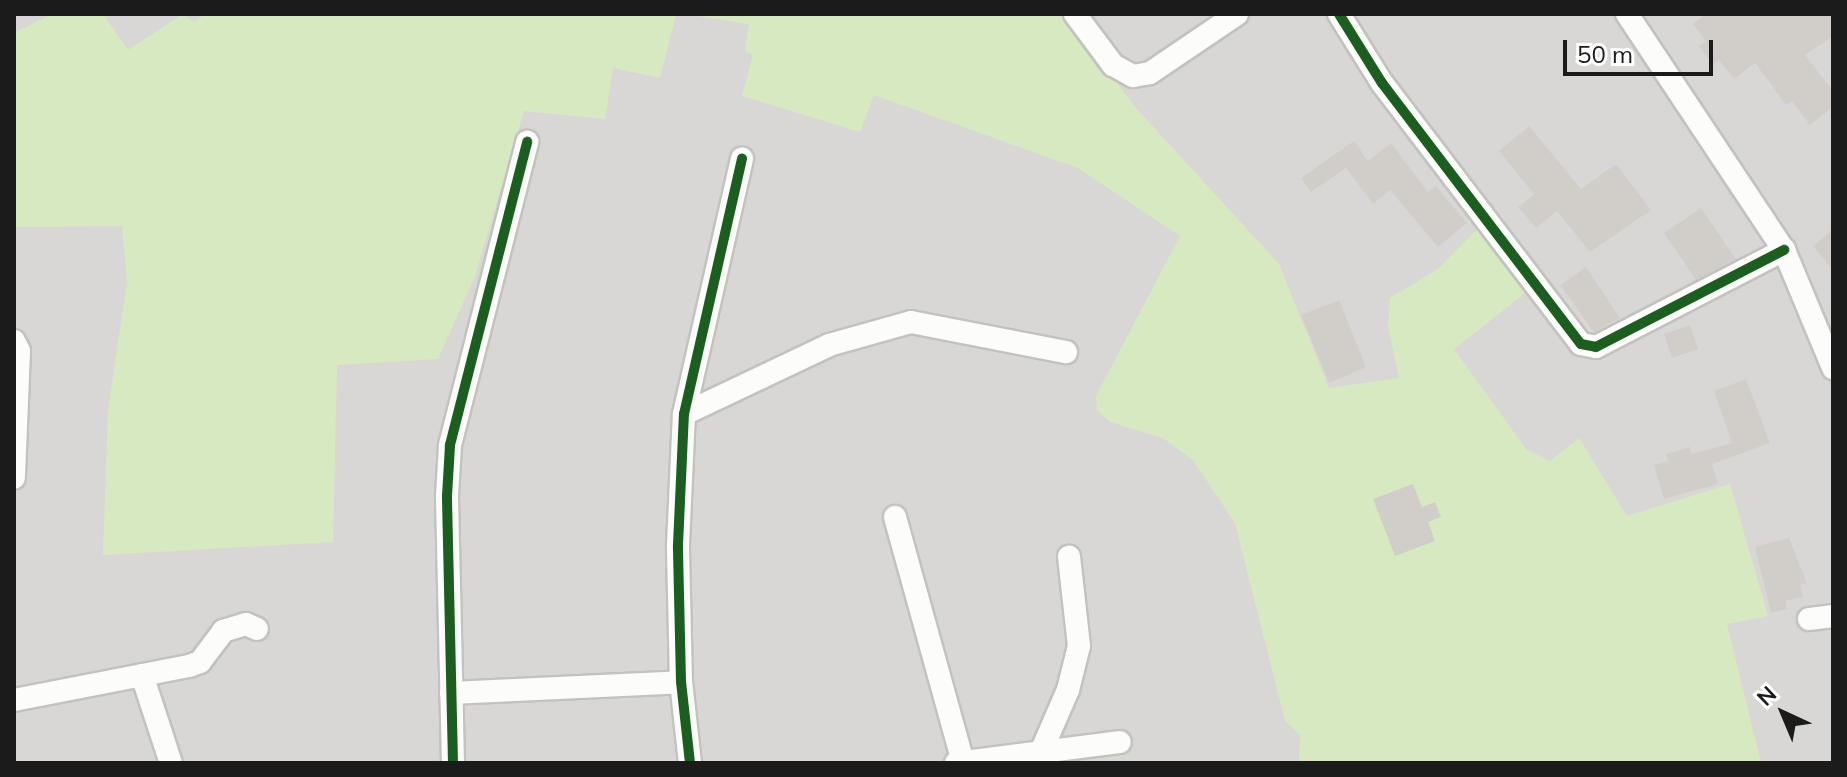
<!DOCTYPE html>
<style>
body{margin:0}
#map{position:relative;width:1847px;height:777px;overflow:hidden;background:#eae8e3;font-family:Mulish,sans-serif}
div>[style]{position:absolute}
.residential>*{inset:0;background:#d9d7d5}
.grass>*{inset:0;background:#d7e9c0}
.building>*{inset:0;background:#d1ceca}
.roads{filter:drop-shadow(2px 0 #c2c2bf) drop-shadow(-2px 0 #c2c2bf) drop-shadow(0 2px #c2c2bf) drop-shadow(0 -2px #c2c2bf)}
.minor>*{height:22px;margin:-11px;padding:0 11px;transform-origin:11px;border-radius:11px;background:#fcfcfb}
.cycleway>*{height:10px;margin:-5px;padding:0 5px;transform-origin:5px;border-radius:5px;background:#1b5e20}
span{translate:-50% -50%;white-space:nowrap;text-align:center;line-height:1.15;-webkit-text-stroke:7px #fff;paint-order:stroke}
.frame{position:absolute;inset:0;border:16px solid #1b1b1b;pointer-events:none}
.north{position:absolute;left:1743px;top:673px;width:80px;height:80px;-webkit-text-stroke:6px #fff;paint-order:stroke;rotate:316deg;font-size:22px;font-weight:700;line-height:32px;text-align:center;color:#1b1b1b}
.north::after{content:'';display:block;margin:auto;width:28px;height:36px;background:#1b1b1b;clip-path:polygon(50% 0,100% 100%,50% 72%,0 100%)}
.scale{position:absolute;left:1563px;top:40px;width:150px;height:36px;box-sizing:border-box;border:4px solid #1b1b1b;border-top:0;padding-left:10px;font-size:24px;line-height:28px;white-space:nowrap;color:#1b1b1b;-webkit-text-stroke:6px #fff;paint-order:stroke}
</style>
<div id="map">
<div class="residential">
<i style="clip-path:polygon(14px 14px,1833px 14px,1833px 763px,14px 763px)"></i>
</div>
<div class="grass">
<i style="clip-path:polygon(52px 14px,103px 14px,128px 50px,183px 14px,194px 22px,205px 14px,676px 14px,660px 78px,613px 68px,605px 119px,524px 111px,475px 276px,438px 359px,337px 365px,333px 542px,103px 555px,108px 410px,127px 282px,122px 226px,14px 227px,14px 33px)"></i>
<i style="clip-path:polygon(685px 14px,1065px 14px,1135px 107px,1279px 264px,1329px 388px,1399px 378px,1388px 327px,1390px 298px,1438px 269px,1479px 227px,1533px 287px,1454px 349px,1526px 449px,1550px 461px,1579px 438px,1627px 516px,1730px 484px,1768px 616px,1727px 624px,1761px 763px,1299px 763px,1300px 735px,1285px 721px,1235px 523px,1193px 460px,1163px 438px,1110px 422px,1097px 410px,1096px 396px,1180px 236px,1078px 168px,874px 95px,860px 132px,742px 96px,753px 55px,745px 51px,749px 24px)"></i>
</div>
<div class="building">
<i style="clip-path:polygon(1706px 14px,1833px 14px,1833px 36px,1805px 55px,1833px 91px,1833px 107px,1810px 125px,1792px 101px,1786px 105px,1755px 63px,1734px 79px,1719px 60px,1713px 65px,1699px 46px,1706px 41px,1693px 24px)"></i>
<i style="clip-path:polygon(1529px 126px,1581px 189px,1616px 164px,1651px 210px,1590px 252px,1557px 211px,1536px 228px,1518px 207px,1534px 194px,1499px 151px)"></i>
<i style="clip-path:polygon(1354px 141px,1368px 161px,1391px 143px,1428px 192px,1436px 186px,1467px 223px,1438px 247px,1390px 190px,1373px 204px,1346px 168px,1311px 192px,1301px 178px)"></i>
<i style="clip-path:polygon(1701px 208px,1736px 259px,1696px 280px,1664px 233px)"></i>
<i style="clip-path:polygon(1833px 229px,1833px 270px,1813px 246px)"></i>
<i style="clip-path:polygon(1586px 267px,1620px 318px,1594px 332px,1560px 285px)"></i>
<i style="clip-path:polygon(1339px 300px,1366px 367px,1329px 383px,1301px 315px)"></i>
<i style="clip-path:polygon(1690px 325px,1698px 349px,1672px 358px,1664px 334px)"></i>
<i style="clip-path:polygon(1746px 379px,1770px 443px,1712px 464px,1718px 484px,1664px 499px,1654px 465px,1668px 461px,1666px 454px,1690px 447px,1691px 454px,1732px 443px,1714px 391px)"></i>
<i style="clip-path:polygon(1413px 484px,1422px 507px,1435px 502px,1441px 517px,1428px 522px,1435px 541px,1395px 556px,1373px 499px)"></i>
<i style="clip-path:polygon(1789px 538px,1807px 583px,1800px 585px,1803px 597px,1785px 601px,1787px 609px,1771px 613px,1755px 547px)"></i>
</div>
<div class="roads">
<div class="minor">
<i style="left:1075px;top:14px;width:64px;rotate:53.3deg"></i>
<i style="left:1113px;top:65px;width:23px;rotate:29deg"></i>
<i style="left:1133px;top:76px;width:17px;rotate:-10deg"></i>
<i style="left:1150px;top:73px;width:105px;rotate:-34.1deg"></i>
<i style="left:1339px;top:14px;width:81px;rotate:58.1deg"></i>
<i style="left:1382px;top:83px;width:328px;rotate:52.7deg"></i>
<i style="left:1581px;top:344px;width:15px;rotate:11deg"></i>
<i style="left:1596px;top:347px;width:212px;rotate:-27.3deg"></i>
<i style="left:1627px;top:14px;width:283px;rotate:56.4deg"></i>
<i style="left:1784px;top:250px;width:128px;rotate:67.4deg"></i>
<i style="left:14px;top:341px;width:11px;rotate:63deg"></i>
<i style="left:19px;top:351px;width:127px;rotate:92.3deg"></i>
<i style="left:684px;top:414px;width:161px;rotate:-25.4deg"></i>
<i style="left:829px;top:345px;width:85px;rotate:-15.7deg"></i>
<i style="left:911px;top:322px;width:158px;rotate:11deg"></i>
<i style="left:895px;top:517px;width:254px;rotate:74.5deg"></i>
<i style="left:1809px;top:619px;width:24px;rotate:-7deg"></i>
<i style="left:142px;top:675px;width:93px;rotate:71.8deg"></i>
<i style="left:451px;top:693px;width:230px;rotate:-2.7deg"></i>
<i style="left:14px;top:700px;width:178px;rotate:-11deg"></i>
<i style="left:189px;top:666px;width:12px;rotate:-20deg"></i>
<i style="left:200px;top:662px;width:39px;rotate:-53deg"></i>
<i style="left:223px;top:631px;width:24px;rotate:-17deg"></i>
<i style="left:246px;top:624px;width:12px;rotate:24deg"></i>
<i style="left:1041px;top:752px;width:68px;rotate:-66.5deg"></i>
<i style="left:1068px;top:690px;width:45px;rotate:-76deg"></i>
<i style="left:1079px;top:646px;width:90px;rotate:-96.4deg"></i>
<i style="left:453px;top:763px;width:267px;rotate:-91.3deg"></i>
<i style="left:447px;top:496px;width:51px;rotate:-86.6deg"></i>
<i style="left:450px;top:445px;width:313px;rotate:-75.7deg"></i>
<i style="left:690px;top:763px;width:81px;rotate:-96.3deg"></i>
<i style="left:681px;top:682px;width:137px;rotate:-91.3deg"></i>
<i style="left:678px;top:545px;width:131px;rotate:-87.4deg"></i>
<i style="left:684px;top:414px;width:262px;rotate:-77.2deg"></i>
<i style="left:956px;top:763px;width:165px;rotate:-7.3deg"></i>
</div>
</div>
<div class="cycleway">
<i style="left:1339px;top:14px;width:81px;rotate:58.1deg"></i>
<i style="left:1382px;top:83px;width:328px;rotate:52.7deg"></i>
<i style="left:1581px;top:344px;width:15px;rotate:11deg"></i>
<i style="left:1596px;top:347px;width:212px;rotate:-27.3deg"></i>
<i style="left:453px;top:763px;width:267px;rotate:-91.3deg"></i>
<i style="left:447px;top:496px;width:51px;rotate:-86.6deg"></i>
<i style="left:450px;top:445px;width:313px;rotate:-75.7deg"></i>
<i style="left:690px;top:763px;width:81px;rotate:-96.3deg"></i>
<i style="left:681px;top:682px;width:137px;rotate:-91.3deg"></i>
<i style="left:678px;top:545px;width:131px;rotate:-87.4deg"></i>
<i style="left:684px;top:414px;width:262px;rotate:-77.2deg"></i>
</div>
<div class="frame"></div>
<div class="north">N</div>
<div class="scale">50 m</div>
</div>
